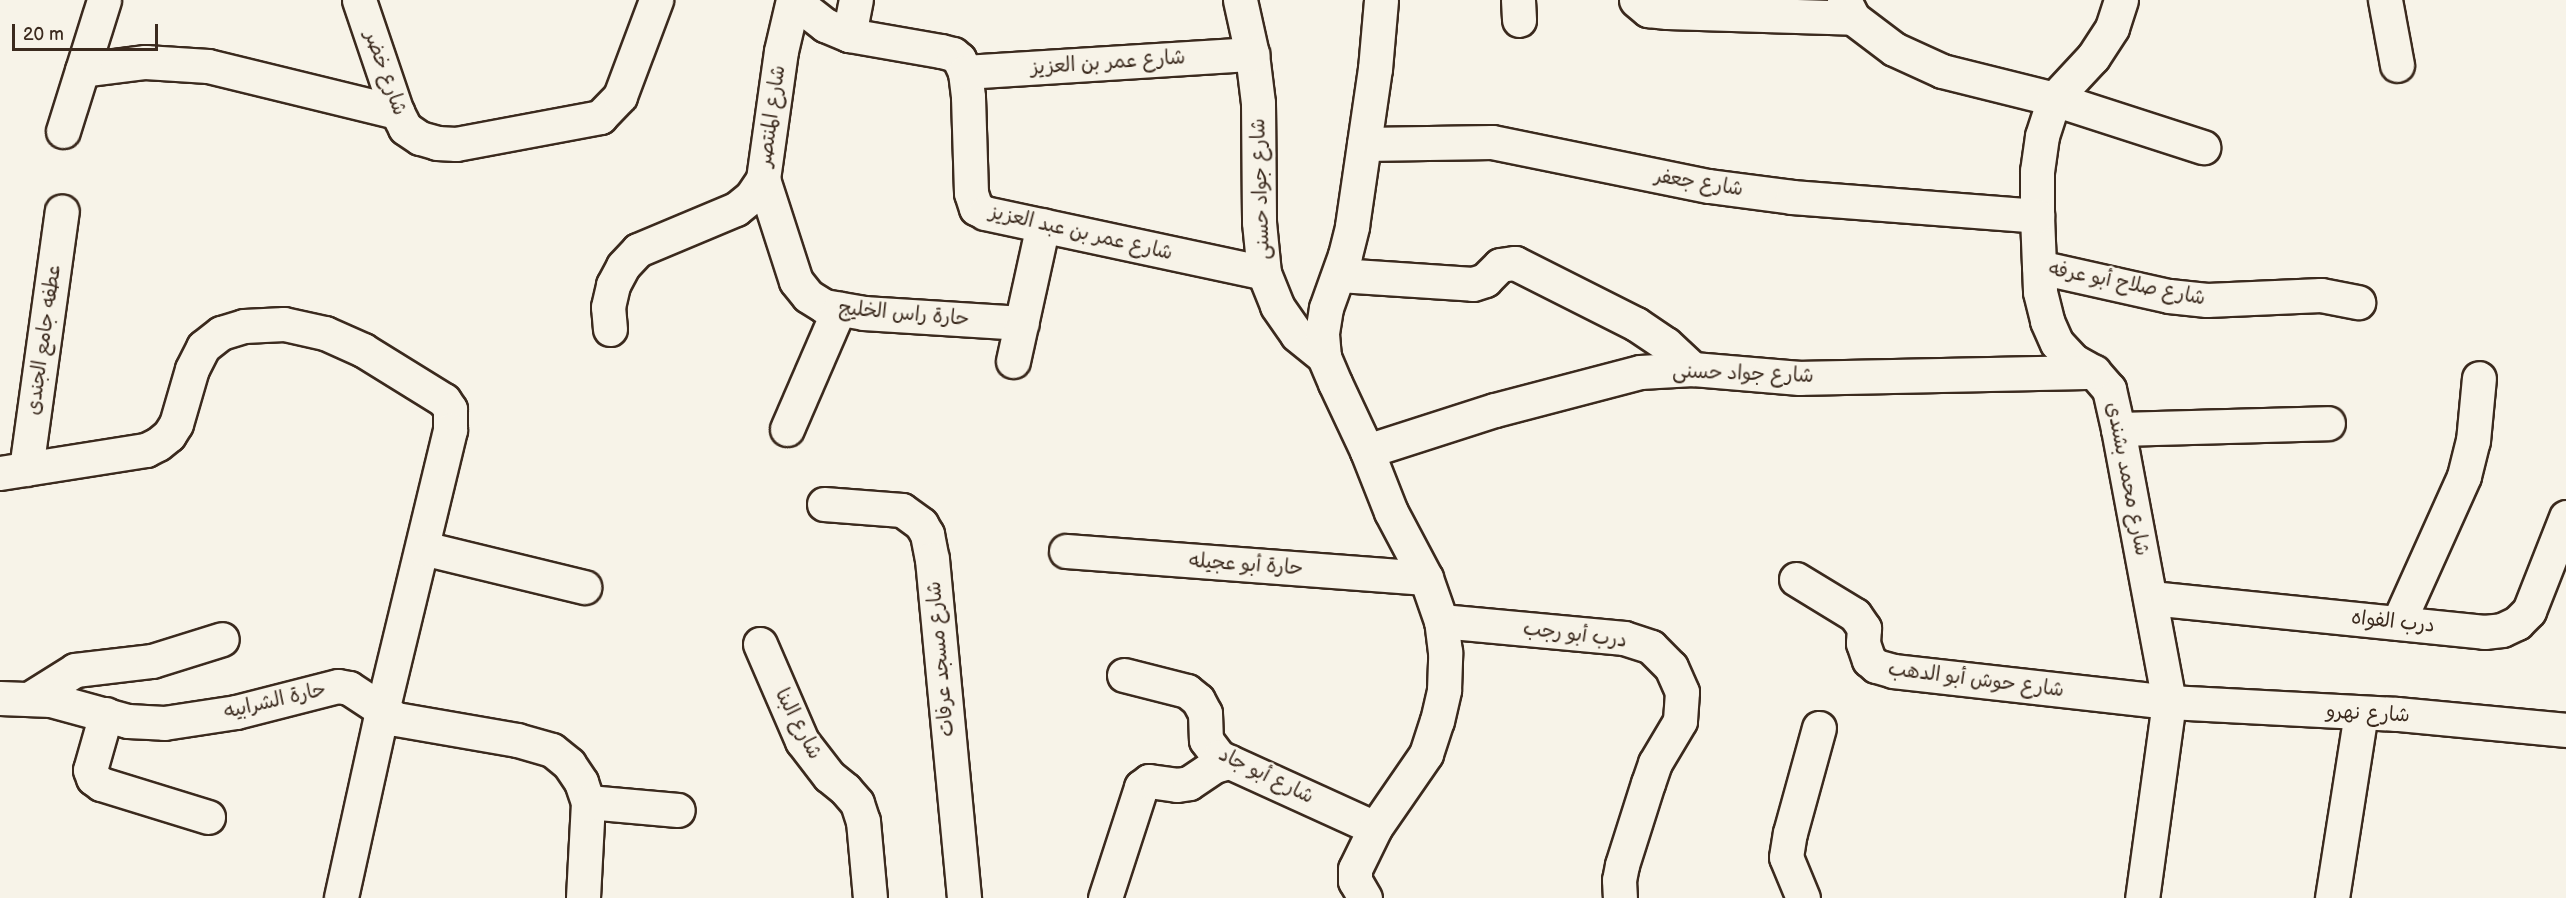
<!DOCTYPE html>
<meta charset="utf-8">
<style>
body{margin:0}
#map{position:relative;width:2566px;height:898px;overflow:hidden;background:#f7f3e8;font-family:"Balsamiq Sans","Playpen Sans Arabic",sans-serif}
div>[style]{position:absolute}
.roads{filter:drop-shadow(2px 0 #3b2a1e) drop-shadow(-2px 0 #3b2a1e) drop-shadow(0 2px #3b2a1e) drop-shadow(0 -2px #3b2a1e)}
.minor>*{height:33px;margin:-16.5px;padding:0 16.5px;transform-origin:16.5px;border-radius:16.5px;background:#f7f3e8}
span{translate:-50% -50%;white-space:nowrap;text-align:center;line-height:1.15;-webkit-text-stroke:5px #f7f3e8;paint-order:stroke}
.street-label{font-size:20px;color:#3b2a1e}
.scale{position:absolute;left:12px;top:24px;width:146px;height:27px;box-sizing:border-box;border:3px solid #3b2a1e;border-top:0;padding-left:8px;font-size:18px;line-height:21px;white-space:nowrap;color:#3b2a1e;-webkit-text-stroke:4px #f7f3e8;paint-order:stroke}
</style>
<div id="map">
<div class="roads">
<div class="minor">
<i style="left:359px;top:0;width:118px;rotate:71.3deg"></i>
<i style="left:397px;top:112px;width:18px;rotate:63deg"></i>
<i style="left:405px;top:128px;width:18px;rotate:34deg"></i>
<i style="left:420px;top:138px;width:18px;rotate:16deg"></i>
<i style="left:437px;top:143px;width:19px;rotate:3deg"></i>
<i style="left:456px;top:144px;width:147px;rotate:-10.6deg"></i>
<i style="left:600px;top:117px;width:29px;rotate:-46deg"></i>
<i style="left:620px;top:96px;width:103px;rotate:-69.4deg"></i>
<i style="left:793px;top:0;width:41px;rotate:38deg"></i>
<i style="left:825px;top:25px;width:26px;rotate:23deg"></i>
<i style="left:849px;top:35px;width:93px;rotate:9.9deg"></i>
<i style="left:941px;top:51px;width:12px;rotate:14deg"></i>
<i style="left:953px;top:54px;width:8px;rotate:40deg"></i>
<i style="left:959px;top:59px;width:14px;rotate:65deg"></i>
<i style="left:965px;top:72px;width:25px;rotate:83deg"></i>
<i style="left:968px;top:97px;width:96px;rotate:88.2deg"></i>
<i style="left:971px;top:193px;width:16px;rotate:72deg"></i>
<i style="left:976px;top:208px;width:10px;rotate:29deg"></i>
<i style="left:985px;top:213px;width:285px;rotate:12.1deg"></i>
<i style="left:1240px;top:0;width:55px;rotate:77.5deg"></i>
<i style="left:1252px;top:54px;width:49px;rotate:83deg"></i>
<i style="left:1258px;top:103px;width:119px;rotate:89.5deg"></i>
<i style="left:1259px;top:222px;width:51px;rotate:84.4deg"></i>
<i style="left:1264px;top:273px;width:35px;rotate:68deg"></i>
<i style="left:1277px;top:306px;width:35px;rotate:55deg"></i>
<i style="left:1297px;top:335px;width:35px;rotate:39deg"></i>
<i style="left:1518px;top:0;width:20px;rotate:87deg"></i>
<i style="left:1636px;top:0;width:16px;rotate:40deg"></i>
<i style="left:1648px;top:10px;width:19px;rotate:6deg"></i>
<i style="left:1667px;top:12px;width:186px;rotate:1.8deg"></i>
<i style="left:1844px;top:0;width:20px;rotate:63deg"></i>
<i style="left:1853px;top:18px;width:51px;rotate:37.1deg"></i>
<i style="left:1894px;top:49px;width:53px;rotate:24.6deg"></i>
<i style="left:1942px;top:71px;width:115px;rotate:14deg"></i>
<i style="left:2054px;top:99px;width:157px;rotate:17.9deg"></i>
<i style="left:2121px;top:0;width:29px;rotate:108deg"></i>
<i style="left:2112px;top:28px;width:35px;rotate:123deg"></i>
<i style="left:2093px;top:57px;width:57px;rotate:132.9deg"></i>
<i style="left:2054px;top:99px;width:39px;rotate:108deg"></i>
<i style="left:2042px;top:136px;width:35px;rotate:98deg"></i>
<i style="left:2037px;top:171px;width:45px;rotate:90deg"></i>
<i style="left:2037px;top:216px;width:76px;rotate:87.7deg"></i>
<i style="left:2040px;top:292px;width:30px;rotate:76deg"></i>
<i style="left:2047px;top:321px;width:24px;rotate:66deg"></i>
<i style="left:2057px;top:343px;width:25px;rotate:47deg"></i>
<i style="left:2074px;top:361px;width:23px;rotate:29deg"></i>
<i style="left:2094px;top:372px;width:23px;rotate:49deg"></i>
<i style="left:2109px;top:389px;width:41px;rotate:77.3deg"></i>
<i style="left:2118px;top:429px;width:278px;rotate:79.4deg"></i>
<i style="left:2169px;top:702px;width:198px;rotate:97.8deg"></i>
<i style="left:2385px;top:0;width:66px;rotate:79.5deg"></i>
<i style="left:849px;top:35px;width:36px;rotate:-79deg"></i>
<i style="left:82px;top:70px;width:64px;rotate:-7.2deg"></i>
<i style="left:145px;top:62px;width:63px;rotate:3.6deg"></i>
<i style="left:208px;top:66px;width:195px;rotate:13.7deg"></i>
<i style="left:965px;top:72px;width:288px;rotate:-3.6deg"></i>
<i style="left:63px;top:131px;width:137px;rotate:-72.6deg"></i>
<i style="left:1364px;top:144px;width:128px;rotate:-0.9deg"></i>
<i style="left:1492px;top:142px;width:221px;rotate:11.5deg"></i>
<i style="left:1709px;top:186px;width:84px;rotate:7.5deg"></i>
<i style="left:1792px;top:197px;width:246px;rotate:4.4deg"></i>
<i style="left:763px;top:179px;width:107px;rotate:72.1deg"></i>
<i style="left:796px;top:281px;width:19px;rotate:51deg"></i>
<i style="left:808px;top:296px;width:19px;rotate:32deg"></i>
<i style="left:824px;top:306px;width:41px;rotate:9.9deg"></i>
<i style="left:864px;top:313px;width:158px;rotate:3.6deg"></i>
<i style="left:2039px;top:267px;width:133px;rotate:12.6deg"></i>
<i style="left:2169px;top:296px;width:38px;rotate:6deg"></i>
<i style="left:2207px;top:300px;width:114px;rotate:-2.5deg"></i>
<i style="left:2321px;top:295px;width:38px;rotate:11deg"></i>
<i style="left:1339px;top:275px;width:134px;rotate:3.8deg"></i>
<i style="left:1473px;top:284px;width:13px;rotate:-18deg"></i>
<i style="left:1485px;top:280px;width:21px;rotate:-45deg"></i>
<i style="left:1500px;top:265px;width:15px;rotate:-8deg"></i>
<i style="left:1515px;top:263px;width:136px;rotate:26.8deg"></i>
<i style="left:1636px;top:324px;width:36px;rotate:34deg"></i>
<i style="left:1666px;top:344px;width:37px;rotate:43deg"></i>
<i style="left:610px;top:329px;width:22px;rotate:-95deg"></i>
<i style="left:608px;top:307px;width:23px;rotate:-77deg"></i>
<i style="left:613px;top:285px;width:21px;rotate:-62deg"></i>
<i style="left:623px;top:266px;width:22px;rotate:-47deg"></i>
<i style="left:638px;top:250px;width:106px;rotate:-22.7deg"></i>
<i style="left:736px;top:209px;width:19px;rotate:-39deg"></i>
<i style="left:751px;top:197px;width:22px;rotate:-56deg"></i>
<i style="left:763px;top:179px;width:129px;rotate:-82deg"></i>
<i style="left:781px;top:51px;width:52px;rotate:-76.8deg"></i>
<i style="left:1013px;top:361px;width:139px;rotate:-77.6deg"></i>
<i style="left:787px;top:429px;width:131px;rotate:-66.6deg"></i>
<i style="left:2118px;top:429px;width:210px;rotate:-1.6deg"></i>
<i style="left:1367px;top:451px;width:134px;rotate:-17.8deg"></i>
<i style="left:1495px;top:410px;width:150px;rotate:-14.7deg"></i>
<i style="left:1640px;top:372px;width:53px;rotate:-3.2deg"></i>
<i style="left:1693px;top:369px;width:107px;rotate:4.8deg"></i>
<i style="left:1800px;top:378px;width:294px;rotate:-1.2deg"></i>
<i style="left:26px;top:469px;width:260px;rotate:-82.1deg"></i>
<i style="left:0;top:473px;width:148px;rotate:-9deg"></i>
<i style="left:146px;top:450px;width:13px;rotate:-27deg"></i>
<i style="left:158px;top:444px;width:14px;rotate:-39deg"></i>
<i style="left:169px;top:435px;width:13px;rotate:-58deg"></i>
<i style="left:176px;top:424px;width:57px;rotate:-73.8deg"></i>
<i style="left:192px;top:369px;width:25px;rotate:-63deg"></i>
<i style="left:203px;top:347px;width:23px;rotate:-38deg"></i>
<i style="left:221px;top:333px;width:24px;rotate:-17deg"></i>
<i style="left:244px;top:326px;width:40px;rotate:-2.9deg"></i>
<i style="left:284px;top:324px;width:42px;rotate:12.4deg"></i>
<i style="left:325px;top:333px;width:42px;rotate:24.1deg"></i>
<i style="left:363px;top:350px;width:95px;rotate:31.7deg"></i>
<i style="left:444px;top:400px;width:11px;rotate:56deg"></i>
<i style="left:450px;top:409px;width:21px;rotate:90deg"></i>
<i style="left:450px;top:430px;width:289px;rotate:103.6deg"></i>
<i style="left:382px;top:711px;width:191px;rotate:102.4deg"></i>
<i style="left:824px;top:504px;width:78px;rotate:4.4deg"></i>
<i style="left:902px;top:510px;width:24px;rotate:36deg"></i>
<i style="left:921px;top:524px;width:12px;rotate:59deg"></i>
<i style="left:927px;top:534px;width:25px;rotate:79deg"></i>
<i style="left:932px;top:559px;width:341px;rotate:84.6deg"></i>
<i style="left:423px;top:548px;width:166px;rotate:13.6deg"></i>
<i style="left:1066px;top:551px;width:361px;rotate:4.3deg"></i>
<i style="left:1796px;top:579px;width:69px;rotate:31.4deg"></i>
<i style="left:1855px;top:615px;width:16px;rotate:55deg"></i>
<i style="left:1864px;top:628px;width:15px;rotate:94deg"></i>
<i style="left:1863px;top:643px;width:18px;rotate:71deg"></i>
<i style="left:1869px;top:660px;width:9px;rotate:41deg"></i>
<i style="left:1876px;top:666px;width:18px;rotate:16deg"></i>
<i style="left:1893px;top:671px;width:278px;rotate:6.4deg"></i>
<i style="left:2169px;top:702px;width:228px;rotate:3deg"></i>
<i style="left:2397px;top:714px;width:170px;rotate:5.4deg"></i>
<i style="left:2151px;top:598px;width:335px;rotate:5.8deg"></i>
<i style="left:2484px;top:632px;width:18px;rotate:-6deg"></i>
<i style="left:2502px;top:630px;width:17px;rotate:-25deg"></i>
<i style="left:2517px;top:623px;width:17px;rotate:-45deg"></i>
<i style="left:2529px;top:611px;width:101px;rotate:-68.5deg"></i>
<i style="left:1441px;top:621px;width:184px;rotate:5.3deg"></i>
<i style="left:1624px;top:638px;width:28px;rotate:18deg"></i>
<i style="left:1651px;top:647px;width:28px;rotate:45deg"></i>
<i style="left:1671px;top:667px;width:27px;rotate:66deg"></i>
<i style="left:1682px;top:692px;width:29px;rotate:94deg"></i>
<i style="left:1680px;top:721px;width:49px;rotate:120.8deg"></i>
<i style="left:1655px;top:763px;width:21px;rotate:109deg"></i>
<i style="left:1648px;top:783px;width:86px;rotate:107.6deg"></i>
<i style="left:1622px;top:865px;width:15px;rotate:101deg"></i>
<i style="left:1619px;top:880px;width:18px;rotate:87deg"></i>
<i style="left:2398px;top:623px;width:161px;rotate:-65.8deg"></i>
<i style="left:2464px;top:476px;width:36px;rotate:-76deg"></i>
<i style="left:2473px;top:441px;width:63px;rotate:-84.6deg"></i>
<i style="left:760px;top:644px;width:106px;rotate:66.6deg"></i>
<i style="left:802px;top:741px;width:44px;rotate:52.4deg"></i>
<i style="left:829px;top:776px;width:21px;rotate:39deg"></i>
<i style="left:845px;top:789px;width:18px;rotate:49deg"></i>
<i style="left:857px;top:803px;width:19px;rotate:72deg"></i>
<i style="left:863px;top:821px;width:77px;rotate:84.8deg"></i>
<i style="left:1124px;top:675px;width:65px;rotate:14.3deg"></i>
<i style="left:1187px;top:691px;width:14px;rotate:39deg"></i>
<i style="left:1198px;top:700px;width:15px;rotate:62deg"></i>
<i style="left:1205px;top:713px;width:27px;rotate:88deg"></i>
<i style="left:1206px;top:740px;width:21px;rotate:53deg"></i>
<i style="left:1219px;top:757px;width:171px;rotate:24.5deg"></i>
<i style="left:32px;top:697px;width:51px;rotate:-32.1deg"></i>
<i style="left:75px;top:670px;width:78px;rotate:-6.7deg"></i>
<i style="left:152px;top:661px;width:73px;rotate:-17.4deg"></i>
<i style="left:0;top:698px;width:51px;rotate:2.2deg"></i>
<i style="left:51px;top:700px;width:80px;rotate:15.3deg"></i>
<i style="left:128px;top:721px;width:36px;rotate:3deg"></i>
<i style="left:164px;top:723px;width:73px;rotate:-8.7deg"></i>
<i style="left:236px;top:712px;width:105px;rotate:-14.3deg"></i>
<i style="left:338px;top:686px;width:11px;rotate:10deg"></i>
<i style="left:349px;top:688px;width:56px;rotate:33.4deg"></i>
<i style="left:396px;top:719px;width:123px;rotate:9.8deg"></i>
<i style="left:517px;top:740px;width:36px;rotate:16deg"></i>
<i style="left:552px;top:750px;width:22px;rotate:39deg"></i>
<i style="left:569px;top:764px;width:22px;rotate:56deg"></i>
<i style="left:581px;top:782px;width:21px;rotate:71deg"></i>
<i style="left:588px;top:802px;width:96px;rotate:93deg"></i>
<i style="left:106px;top:714px;width:58px;rotate:105.9deg"></i>
<i style="left:90px;top:770px;width:9px;rotate:69deg"></i>
<i style="left:93px;top:778px;width:10px;rotate:37deg"></i>
<i style="left:101px;top:784px;width:112px;rotate:17.1deg"></i>
<i style="left:588px;top:802px;width:90px;rotate:5.1deg"></i>
<i style="left:1105px;top:898px;width:117px;rotate:-72deg"></i>
<i style="left:1141px;top:787px;width:10px;rotate:-37deg"></i>
<i style="left:1149px;top:781px;width:28px;rotate:8deg"></i>
<i style="left:1177px;top:785px;width:12px;rotate:-9deg"></i>
<i style="left:1189px;top:783px;width:30px;rotate:-34deg"></i>
<i style="left:1214px;top:766px;width:16px;rotate:-15deg"></i>
<i style="left:1365px;top:898px;width:20px;rotate:-120deg"></i>
<i style="left:1355px;top:881px;width:12px;rotate:-90deg"></i>
<i style="left:1355px;top:869px;width:46px;rotate:-64deg"></i>
<i style="left:1375px;top:828px;width:90px;rotate:-55.4deg"></i>
<i style="left:1426px;top:754px;width:35px;rotate:-72deg"></i>
<i style="left:1437px;top:721px;width:32px;rotate:-77deg"></i>
<i style="left:1444px;top:690px;width:38px;rotate:-88deg"></i>
<i style="left:1445px;top:652px;width:31px;rotate:-97deg"></i>
<i style="left:1441px;top:621px;width:46px;rotate:-109.2deg"></i>
<i style="left:1426px;top:578px;width:75px;rotate:-117.9deg"></i>
<i style="left:1391px;top:512px;width:66px;rotate:-111.5deg"></i>
<i style="left:1367px;top:451px;width:75px;rotate:-115.2deg"></i>
<i style="left:1335px;top:383px;width:28px;rotate:-113deg"></i>
<i style="left:1324px;top:357px;width:24px;rotate:-95deg"></i>
<i style="left:1322px;top:333px;width:25px;rotate:-81deg"></i>
<i style="left:1326px;top:308px;width:56px;rotate:-70.3deg"></i>
<i style="left:1345px;top:255px;width:30px;rotate:-76deg"></i>
<i style="left:1352px;top:226px;width:159px;rotate:-81.7deg"></i>
<i style="left:1375px;top:69px;width:69px;rotate:-85deg"></i>
<i style="left:1803px;top:898px;width:44px;rotate:-112.5deg"></i>
<i style="left:1786px;top:857px;width:24px;rotate:-81deg"></i>
<i style="left:1790px;top:833px;width:109px;rotate:-74.6deg"></i>
<i style="left:2332px;top:898px;width:187px;rotate:-81.1deg"></i>
</div>
</div>
<div class="street-label">
<span style="left:1108px;top:63px;rotate:-4deg">شارع عمر بن العزيز</span>
<span style="left:385px;top:73px;rotate:70deg">شارع خضر</span>
<span style="left:772px;top:116px;rotate:-82deg">شارع المنتصر</span>
<span style="left:1699px;top:183px;rotate:9deg">شارع جعفر</span>
<span style="left:1261px;top:189px;rotate:-92deg">شارع جواد حسنى</span>
<span style="left:1081px;top:233px;rotate:13deg">شارع عمر بن عبد العزيز</span>
<span style="left:2127px;top:284px;rotate:11deg">شارع صلاح أبو عرفه</span>
<span style="left:904px;top:314px;rotate:5deg">حارة راس الخليج</span>
<span style="left:44px;top:340px;rotate:-82deg">عطفه جامع الجندى</span>
<span style="left:1743px;top:374px;rotate:2deg">شارع جواد حسنى</span>
<span style="left:2127px;top:479px;rotate:79deg">شارع محمد بشندى</span>
<span style="left:1246px;top:565px;rotate:4deg">حارة أبو عجيله</span>
<span style="left:2393px;top:622px;rotate:6deg">درب الفواه</span>
<span style="left:1575px;top:635px;rotate:7deg">درب أبو رجب</span>
<span style="left:941px;top:659px;rotate:-95deg">شارع مسجد عرفات</span>
<span style="left:1976px;top:680px;rotate:7deg">شارع حوش أبو الدهب</span>
<span style="left:275px;top:701px;rotate:-13deg">حارة الشرابيه</span>
<span style="left:2368px;top:714px;rotate:3deg">شارع نهرو</span>
<span style="left:798px;top:724px;rotate:62deg">شارع البنا</span>
<span style="left:1266px;top:776px;rotate:26deg">شارع أبو جاد</span>
</div>
<div class="scale">20 m</div>
</div>
